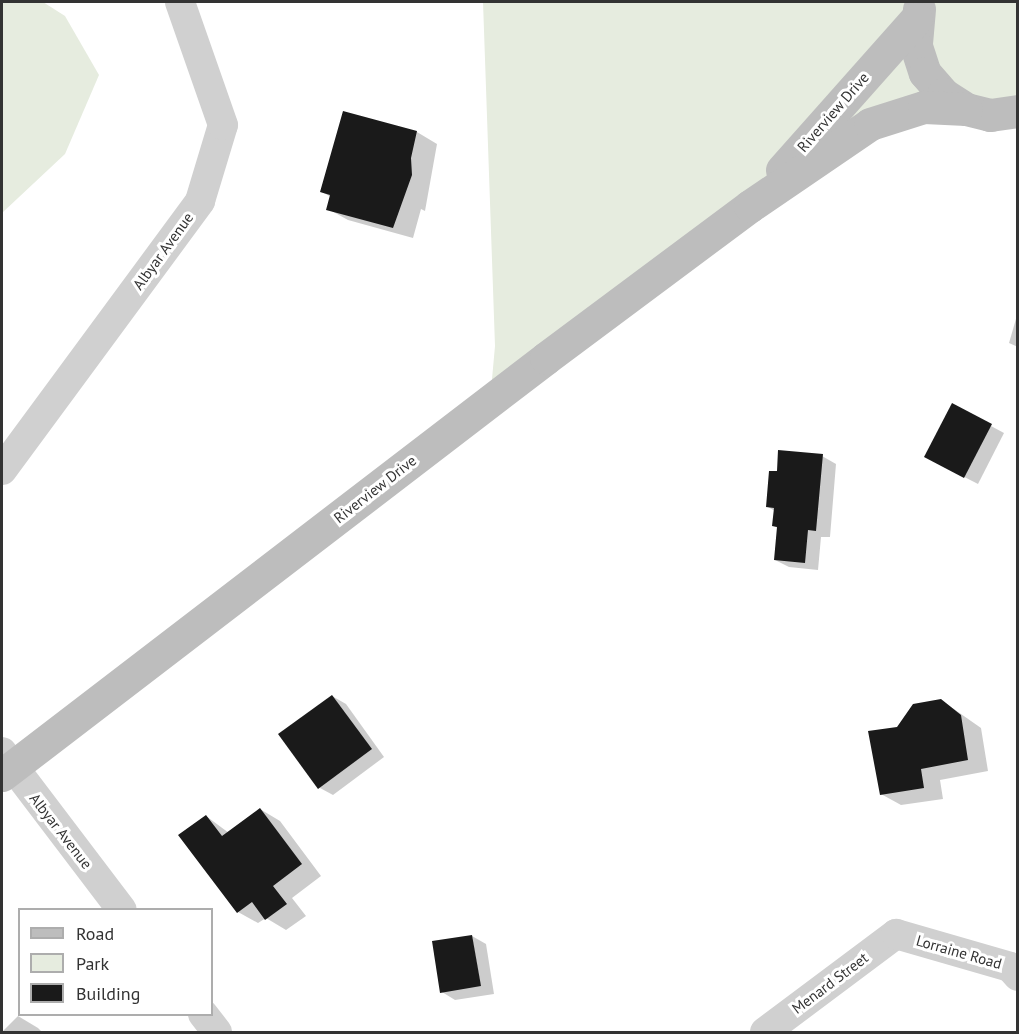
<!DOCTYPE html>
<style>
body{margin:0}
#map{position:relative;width:1019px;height:1034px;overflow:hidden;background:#fff;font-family:"PT Sans",sans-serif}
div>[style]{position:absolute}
.green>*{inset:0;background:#e6ecdf}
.shadow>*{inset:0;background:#0003}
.building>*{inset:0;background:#1a1a1a}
.street>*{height:30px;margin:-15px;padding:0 15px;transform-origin:15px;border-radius:15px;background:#d0d0d0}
.secondary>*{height:33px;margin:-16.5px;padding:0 16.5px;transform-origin:16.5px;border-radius:16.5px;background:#bdbdbd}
span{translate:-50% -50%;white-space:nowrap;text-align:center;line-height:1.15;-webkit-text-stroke:6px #fff;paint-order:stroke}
.street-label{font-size:15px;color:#333}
.frame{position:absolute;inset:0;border:3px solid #333;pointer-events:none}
.legend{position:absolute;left:18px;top:908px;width:195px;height:108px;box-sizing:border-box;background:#fff;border:2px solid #adadad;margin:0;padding:8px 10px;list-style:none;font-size:18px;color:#333}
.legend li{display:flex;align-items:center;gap:12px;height:30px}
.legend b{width:30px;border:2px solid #adadad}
</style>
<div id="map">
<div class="green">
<i style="clip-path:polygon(2px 2px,43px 2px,65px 16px,99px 75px,65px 154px,2px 213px)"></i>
<i style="clip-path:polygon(483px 2px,1017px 2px,1017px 114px,924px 107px,490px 401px,495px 346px)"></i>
</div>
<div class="shadow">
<i style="clip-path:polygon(344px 113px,417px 132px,437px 144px,425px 211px,421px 209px,413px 238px,348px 220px,328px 209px,331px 197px,322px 192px)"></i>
<i style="clip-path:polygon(1018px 312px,1018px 347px,1009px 343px)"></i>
<i style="clip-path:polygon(991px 426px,1004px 433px,978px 484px,939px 464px)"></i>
<i style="clip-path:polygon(822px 456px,836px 464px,830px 537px,821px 537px,818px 570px,789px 567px,775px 560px,778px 528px,774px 526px,775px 511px,768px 507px,778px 473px)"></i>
<i style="clip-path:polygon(332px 696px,346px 704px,384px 757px,333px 795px,320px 788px)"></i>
<i style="clip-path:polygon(941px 700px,981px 728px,988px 771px,940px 780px,943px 799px,901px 805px,881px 794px,898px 728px)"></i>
<i style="clip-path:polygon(260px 809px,280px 821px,321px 876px,292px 898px,306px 916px,286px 930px,266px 918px,258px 923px,238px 912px,206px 816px,229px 833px)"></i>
<i style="clip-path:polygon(472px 936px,486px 944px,494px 994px,455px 1000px,442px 992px)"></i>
<i style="clip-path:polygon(18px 1016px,38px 1028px,42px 1032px,2px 1032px)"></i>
</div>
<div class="building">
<i style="clip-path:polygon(343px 111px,417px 131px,411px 158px,412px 175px,393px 228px,326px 210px,330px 195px,320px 192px)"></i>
<i style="clip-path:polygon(952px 403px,992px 424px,964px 478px,924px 457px)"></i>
<i style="clip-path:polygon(778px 450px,823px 454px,816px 531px,808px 530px,805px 563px,774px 560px,777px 527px,772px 526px,774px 508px,766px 507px,769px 471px,777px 471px)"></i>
<i style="clip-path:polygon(332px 695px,372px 749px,318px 789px,278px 734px)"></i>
<i style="clip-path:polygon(941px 699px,961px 715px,968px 760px,921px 769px,924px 788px,880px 795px,868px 731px,897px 727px,913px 704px)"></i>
<i style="clip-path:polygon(260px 808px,302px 864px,273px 886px,287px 904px,265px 920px,252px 902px,237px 913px,178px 835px,206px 815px,222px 836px)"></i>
<i style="clip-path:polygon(472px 935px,481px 986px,440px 993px,432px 941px)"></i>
</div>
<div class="street">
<i style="left:2px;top:470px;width:334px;rotate:-53.6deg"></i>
<i style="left:200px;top:201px;width:79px;rotate:-73.2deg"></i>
<i style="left:223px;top:125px;width:130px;rotate:-109.3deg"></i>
<i style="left:2px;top:752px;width:198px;rotate:52.8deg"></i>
<i style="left:203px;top:1014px;width:23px;rotate:52deg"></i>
<i style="left:765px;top:1032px;width:164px;rotate:-36.8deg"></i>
<i style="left:896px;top:934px;width:119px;rotate:16.1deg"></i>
<i style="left:1010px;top:967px;width:12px;rotate:48deg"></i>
</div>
<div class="secondary">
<i style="left:919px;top:9px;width:37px;rotate:95deg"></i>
<i style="left:916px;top:46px;width:28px;rotate:72deg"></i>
<i style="left:925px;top:73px;width:28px;rotate:49deg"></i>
<i style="left:943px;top:94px;width:27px;rotate:33deg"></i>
<i style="left:966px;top:109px;width:25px;rotate:14deg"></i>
<i style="left:990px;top:115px;width:28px;rotate:-8deg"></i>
<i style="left:782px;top:170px;width:202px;rotate:-48.4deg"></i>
<i style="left:2px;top:775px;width:685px;rotate:-37.47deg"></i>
<i style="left:546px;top:358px;width:254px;rotate:-36.7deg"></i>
<i style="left:750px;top:206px;width:145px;rotate:-34.3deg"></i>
<i style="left:870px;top:124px;width:57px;rotate:-17.5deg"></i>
<i style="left:924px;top:107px;width:42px;rotate:2.7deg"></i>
</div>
<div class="street-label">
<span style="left:833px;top:112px;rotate:-49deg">Riverview Drive</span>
<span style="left:163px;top:251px;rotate:-54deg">Albyar Avenue</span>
<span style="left:375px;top:489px;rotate:-38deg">Riverview Drive</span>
<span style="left:61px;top:831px;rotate:52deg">Albyar Avenue</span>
<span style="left:959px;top:952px;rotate:16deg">Lorraine Road</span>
<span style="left:830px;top:983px;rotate:-37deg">Menard Street</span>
</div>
<div class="frame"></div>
<ul class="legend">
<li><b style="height:8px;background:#bdbdbd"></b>Road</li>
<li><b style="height:16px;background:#e6ecdf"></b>Park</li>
<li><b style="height:16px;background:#1a1a1a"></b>Building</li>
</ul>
</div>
